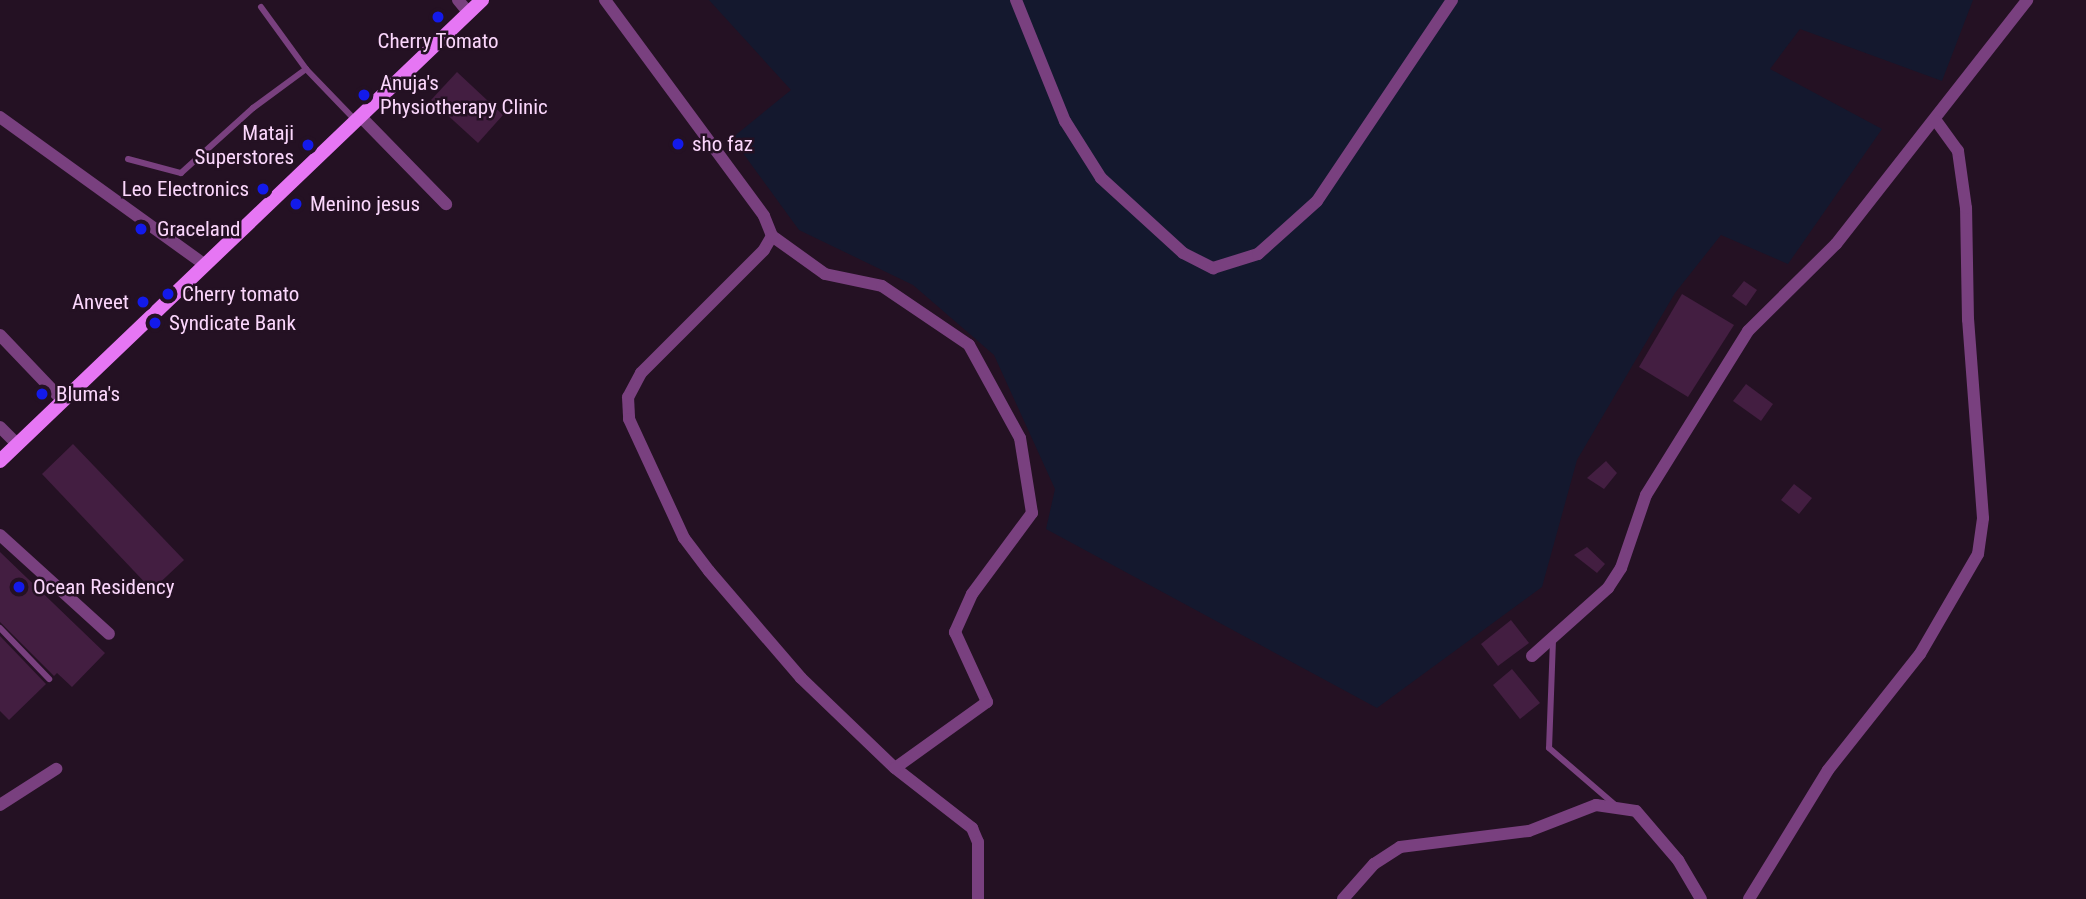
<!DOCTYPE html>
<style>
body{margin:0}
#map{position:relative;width:2086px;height:899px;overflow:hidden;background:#241123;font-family:"Roboto Condensed",sans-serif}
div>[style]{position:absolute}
.green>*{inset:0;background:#14182e}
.building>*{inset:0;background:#431e41}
.lane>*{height:6px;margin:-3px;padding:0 3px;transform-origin:3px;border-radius:3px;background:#79407f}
.street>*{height:12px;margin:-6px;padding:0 6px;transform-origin:6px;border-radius:6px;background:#79407f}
.secondary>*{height:14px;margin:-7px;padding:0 7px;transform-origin:7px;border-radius:7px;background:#e676f4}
.dots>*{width:19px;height:19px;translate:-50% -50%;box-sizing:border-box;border:4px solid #241123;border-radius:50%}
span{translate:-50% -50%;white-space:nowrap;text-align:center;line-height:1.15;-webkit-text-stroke:5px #241123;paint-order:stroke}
.poi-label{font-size:21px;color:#fbd7fc}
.left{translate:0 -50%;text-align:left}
.right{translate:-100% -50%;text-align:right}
</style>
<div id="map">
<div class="green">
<i style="clip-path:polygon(709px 0,1973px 0,1942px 81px,1800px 29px,1770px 69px,1882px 129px,1788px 264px,1721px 235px,1675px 293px,1577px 460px,1542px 587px,1377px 708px,1046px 529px,1055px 489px,994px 355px,913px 285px,799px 230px,732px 138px,791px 90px)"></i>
</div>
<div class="building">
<i style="clip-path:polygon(457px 72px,503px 115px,478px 143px,431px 100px)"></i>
<i style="clip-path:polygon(1744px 281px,1757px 290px,1746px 306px,1732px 296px)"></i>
<i style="clip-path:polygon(1682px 294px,1734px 325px,1688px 397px,1639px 367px)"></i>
<i style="clip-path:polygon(1746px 384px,1773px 404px,1761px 421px,1733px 401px)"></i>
<i style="clip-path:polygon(73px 444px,184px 560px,152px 590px,42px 474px)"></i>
<i style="clip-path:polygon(1606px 461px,1617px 473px,1604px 489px,1587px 478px)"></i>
<i style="clip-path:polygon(1794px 484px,1812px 498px,1799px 514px,1781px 500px)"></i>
<i style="clip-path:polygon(1587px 547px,1605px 564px,1597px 573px,1574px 555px)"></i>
<i style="clip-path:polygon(0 552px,105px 653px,72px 687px,57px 673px,54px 676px,0 622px)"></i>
<i style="clip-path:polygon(1511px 620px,1529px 643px,1498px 666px,1481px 644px)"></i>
<i style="clip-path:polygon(0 636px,46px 684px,9px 720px,0 711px)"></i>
<i style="clip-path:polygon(1512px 669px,1540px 703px,1520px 719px,1493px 685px)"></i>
</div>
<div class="lane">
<i style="left:261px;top:7px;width:77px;rotate:54deg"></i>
<i style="left:128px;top:159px;width:55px;rotate:14.8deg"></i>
<i style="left:181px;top:173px;width:97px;rotate:-42.1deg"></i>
<i style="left:253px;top:108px;width:66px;rotate:-36.3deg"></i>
<i style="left:306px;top:69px;width:71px;rotate:46.1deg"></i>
<i style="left:0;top:628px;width:71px;rotate:46.1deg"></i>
<i style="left:1553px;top:640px;width:108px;rotate:92.1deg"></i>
<i style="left:1549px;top:748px;width:87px;rotate:40.8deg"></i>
</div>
<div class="street">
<i style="left:458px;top:0;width:17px;rotate:50deg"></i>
<i style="left:605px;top:0;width:268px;rotate:53.6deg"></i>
<i style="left:764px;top:216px;width:22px;rotate:68deg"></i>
<i style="left:772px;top:236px;width:16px;rotate:120deg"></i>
<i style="left:764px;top:250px;width:174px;rotate:135deg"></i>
<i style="left:641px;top:373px;width:27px;rotate:118deg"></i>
<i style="left:628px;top:397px;width:22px;rotate:87deg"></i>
<i style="left:629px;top:419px;width:131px;rotate:65.2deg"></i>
<i style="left:684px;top:538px;width:41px;rotate:52.9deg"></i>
<i style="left:709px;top:571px;width:141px;rotate:49.3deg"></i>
<i style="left:801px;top:678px;width:130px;rotate:43.8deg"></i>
<i style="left:895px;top:768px;width:98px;rotate:37.9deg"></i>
<i style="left:972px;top:828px;width:15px;rotate:67deg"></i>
<i style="left:978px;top:842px;width:57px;rotate:90deg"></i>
<i style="left:1016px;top:0;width:131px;rotate:68deg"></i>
<i style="left:1065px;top:121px;width:67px;rotate:57.7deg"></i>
<i style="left:1101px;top:178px;width:111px;rotate:42.4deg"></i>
<i style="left:1183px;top:253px;width:34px;rotate:27deg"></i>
<i style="left:1213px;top:268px;width:47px;rotate:-17.3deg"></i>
<i style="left:1258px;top:254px;width:79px;rotate:-41.9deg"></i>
<i style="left:1317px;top:201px;width:242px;rotate:-56.1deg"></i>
<i style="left:0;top:117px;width:253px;rotate:35.8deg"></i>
<i style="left:361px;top:117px;width:122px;rotate:45.7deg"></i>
<i style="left:772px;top:236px;width:65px;rotate:35.6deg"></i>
<i style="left:825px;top:274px;width:58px;rotate:11.9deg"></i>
<i style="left:882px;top:286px;width:105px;rotate:34.1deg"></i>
<i style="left:969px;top:345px;width:106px;rotate:61.3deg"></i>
<i style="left:1020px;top:438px;width:76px;rotate:80.9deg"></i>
<i style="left:1032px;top:513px;width:101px;rotate:126.5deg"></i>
<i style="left:972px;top:594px;width:42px;rotate:114.1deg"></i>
<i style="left:955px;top:632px;width:77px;rotate:65.4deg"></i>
<i style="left:987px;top:702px;width:113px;rotate:144.3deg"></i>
<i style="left:0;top:335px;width:91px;rotate:46.3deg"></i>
<i style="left:0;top:427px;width:24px;rotate:45deg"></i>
<i style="left:0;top:535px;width:147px;rotate:42.2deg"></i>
<i style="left:1532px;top:656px;width:102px;rotate:-41.8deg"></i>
<i style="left:1608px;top:588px;width:24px;rotate:-57deg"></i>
<i style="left:1621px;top:568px;width:77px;rotate:-71.1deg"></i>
<i style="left:1646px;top:495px;width:193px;rotate:-58.1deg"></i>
<i style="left:1748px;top:331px;width:124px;rotate:-44.7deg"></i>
<i style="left:1836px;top:244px;width:310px;rotate:-51.9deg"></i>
<i style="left:0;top:805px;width:67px;rotate:-32.7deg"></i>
<i style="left:1343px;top:899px;width:47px;rotate:-48.5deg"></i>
<i style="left:1374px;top:864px;width:31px;rotate:-33deg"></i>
<i style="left:1400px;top:847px;width:130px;rotate:-7.1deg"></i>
<i style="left:1529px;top:831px;width:72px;rotate:-21.2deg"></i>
<i style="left:1596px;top:805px;width:40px;rotate:8.5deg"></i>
<i style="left:1636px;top:811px;width:65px;rotate:49.4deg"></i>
<i style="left:1678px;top:860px;width:45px;rotate:59.5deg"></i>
<i style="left:1749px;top:899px;width:151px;rotate:-58.5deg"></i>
<i style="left:1828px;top:770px;width:148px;rotate:-51.6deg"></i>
<i style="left:1920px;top:654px;width:116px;rotate:-59.9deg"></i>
<i style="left:1978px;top:554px;width:36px;rotate:-82deg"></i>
<i style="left:1983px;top:518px;width:199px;rotate:-94.3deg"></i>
<i style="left:1968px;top:320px;width:112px;rotate:-91deg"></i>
<i style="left:1966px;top:208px;width:58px;rotate:-98deg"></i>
<i style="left:1958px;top:151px;width:37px;rotate:-126deg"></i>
</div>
<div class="secondary">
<i style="left:0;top:461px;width:667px;rotate:-43.72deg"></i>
</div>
<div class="dots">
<i style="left:438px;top:17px;background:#131aeb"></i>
<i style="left:364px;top:95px;background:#131aeb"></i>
<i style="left:678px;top:144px;background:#131aeb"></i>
<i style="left:308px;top:145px;background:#131aeb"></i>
<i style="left:263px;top:189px;background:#131aeb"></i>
<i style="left:296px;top:204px;background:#131aeb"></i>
<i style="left:141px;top:229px;background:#131aeb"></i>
<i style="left:168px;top:294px;background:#131aeb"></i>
<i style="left:143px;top:302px;background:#131aeb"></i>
<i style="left:155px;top:323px;background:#131aeb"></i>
<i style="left:42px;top:394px;background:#131aeb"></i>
<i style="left:19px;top:587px;background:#131aeb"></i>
</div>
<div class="poi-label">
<span style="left:438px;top:41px">Cherry Tomato</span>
<span class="left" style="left:380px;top:95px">Anuja's<br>Physiotherapy Clinic</span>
<span class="right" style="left:294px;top:145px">Mataji<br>Superstores</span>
<span class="left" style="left:692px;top:144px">sho faz</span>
<span class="right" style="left:249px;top:189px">Leo Electronics</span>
<span class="left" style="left:310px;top:204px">Menino jesus</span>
<span class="left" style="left:157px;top:229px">Graceland</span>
<span class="left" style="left:182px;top:294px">Cherry tomato</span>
<span class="right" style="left:129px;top:302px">Anveet</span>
<span class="left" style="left:169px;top:323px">Syndicate Bank</span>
<span class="left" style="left:56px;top:394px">Bluma's</span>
<span class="left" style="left:33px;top:587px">Ocean Residency</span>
</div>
</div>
